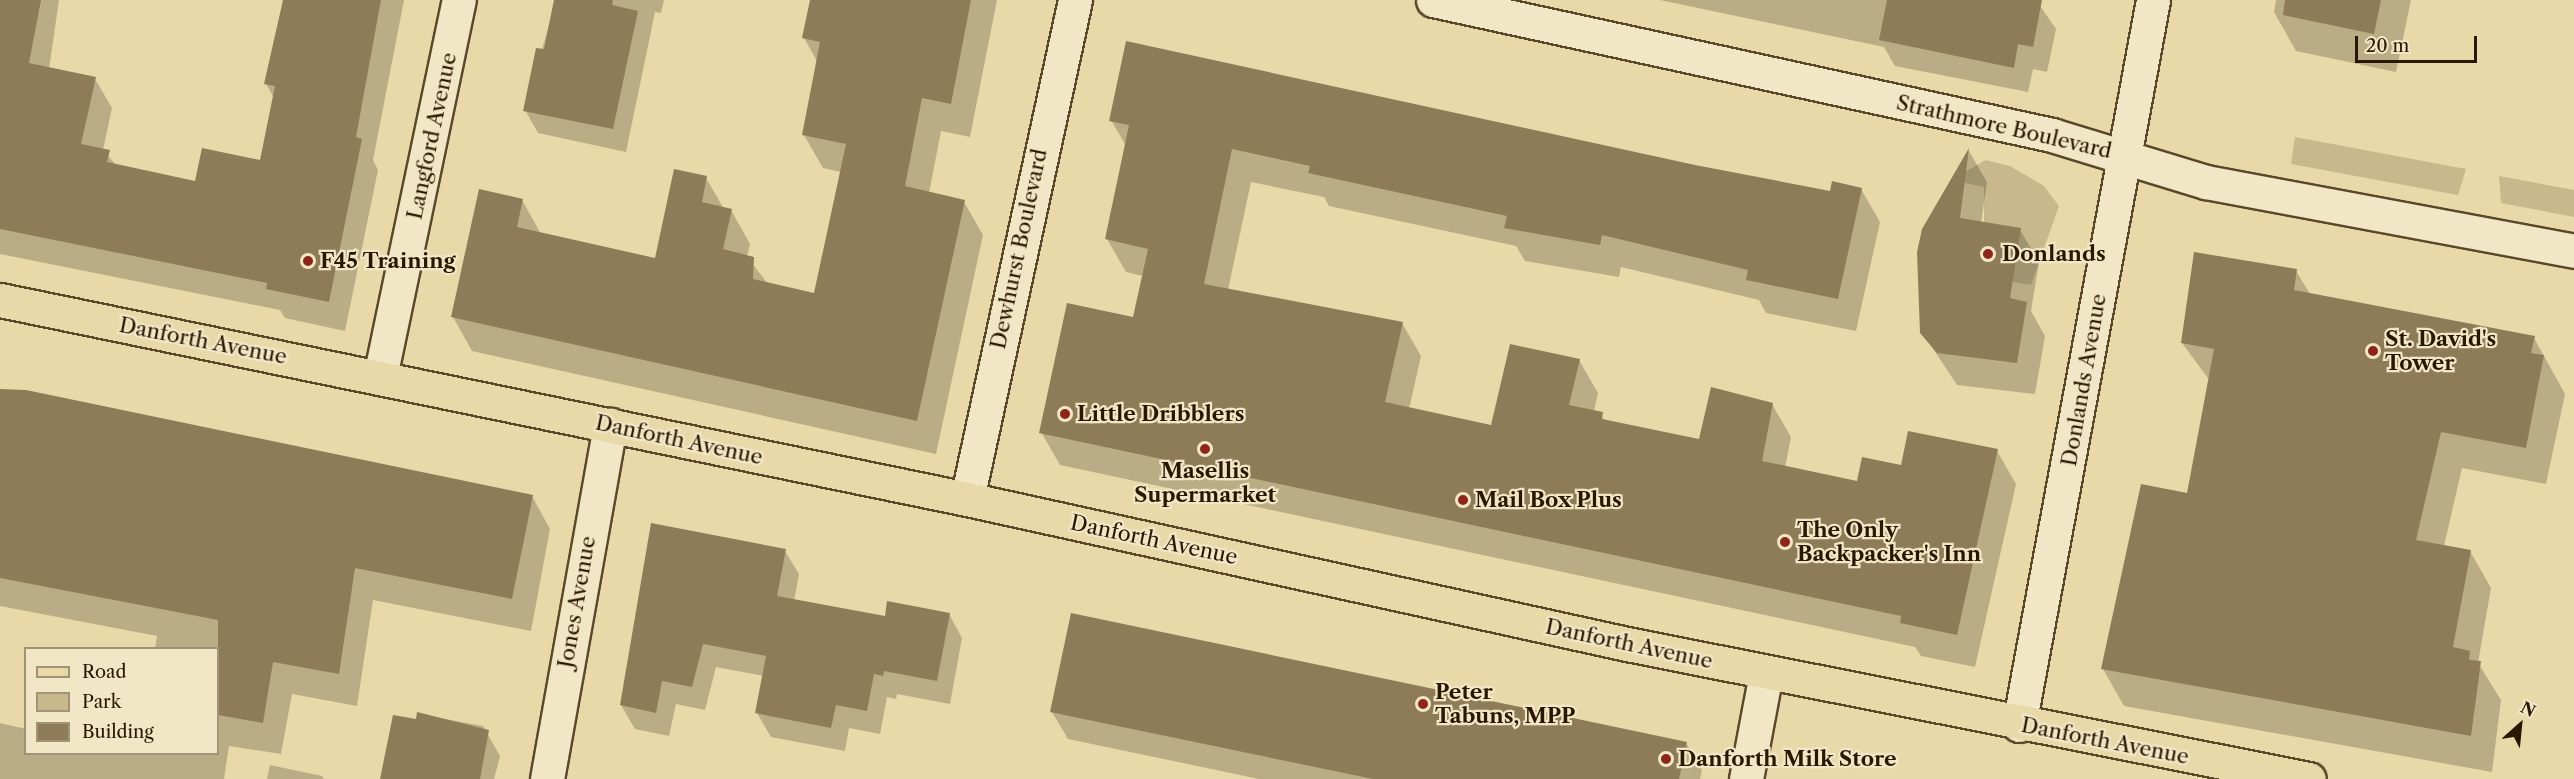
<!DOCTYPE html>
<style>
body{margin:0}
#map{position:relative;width:2574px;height:779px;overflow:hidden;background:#e9d9a8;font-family:"Libre Caslon Text",serif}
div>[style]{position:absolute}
.green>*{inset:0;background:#c9b88b}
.shadow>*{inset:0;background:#0003}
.building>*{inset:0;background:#8d7c57}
.roads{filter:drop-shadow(2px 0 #5a482a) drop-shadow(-2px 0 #5a482a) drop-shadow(0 2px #5a482a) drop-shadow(0 -2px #5a482a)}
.street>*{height:33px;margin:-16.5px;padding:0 16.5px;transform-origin:16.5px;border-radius:16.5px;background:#f1e6c6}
.secondary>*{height:33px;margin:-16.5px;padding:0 16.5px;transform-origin:16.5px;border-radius:16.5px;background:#f1e6c6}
.primary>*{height:33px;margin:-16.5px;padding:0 16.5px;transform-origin:16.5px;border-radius:16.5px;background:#e9d9a8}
.dots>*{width:16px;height:16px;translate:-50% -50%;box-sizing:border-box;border:3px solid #f1e6c6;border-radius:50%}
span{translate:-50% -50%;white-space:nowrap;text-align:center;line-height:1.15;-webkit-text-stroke:4.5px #f1e6c6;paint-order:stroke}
.street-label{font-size:21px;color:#2a1700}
.poi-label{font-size:21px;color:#2a1700;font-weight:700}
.left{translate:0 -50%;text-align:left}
.legend{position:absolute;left:24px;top:647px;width:195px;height:108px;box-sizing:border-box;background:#f1e6c6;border:2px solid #a19377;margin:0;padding:8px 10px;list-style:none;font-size:18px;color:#2a1700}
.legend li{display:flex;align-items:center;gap:12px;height:30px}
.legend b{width:30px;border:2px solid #a19377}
.north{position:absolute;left:2490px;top:695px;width:60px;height:60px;-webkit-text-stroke:4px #f1e6c6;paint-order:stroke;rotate:27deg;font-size:16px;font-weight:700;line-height:24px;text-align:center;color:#2a1700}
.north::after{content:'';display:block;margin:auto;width:21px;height:27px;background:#2a1700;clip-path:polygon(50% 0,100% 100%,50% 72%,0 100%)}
.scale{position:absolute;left:2355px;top:36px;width:122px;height:27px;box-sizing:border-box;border:3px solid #2a1700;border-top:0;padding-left:8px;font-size:18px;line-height:21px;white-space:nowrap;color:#2a1700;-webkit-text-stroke:4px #f1e6c6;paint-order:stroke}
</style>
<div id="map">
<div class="green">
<i style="clip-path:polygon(2295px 137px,2466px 169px,2458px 195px,2291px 164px)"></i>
<i style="clip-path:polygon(1986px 160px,2010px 166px,2044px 186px,2059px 206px,2031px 285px,2013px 282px,1984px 222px,1984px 187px,1950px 180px)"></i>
<i style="clip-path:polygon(2499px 176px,2574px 190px,2574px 217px,2501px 203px)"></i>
</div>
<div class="shadow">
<i style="clip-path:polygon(0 0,59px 0,49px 69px,95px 79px,112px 108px,103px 150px,117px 166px,196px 183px,261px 162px,274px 98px,266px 84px,285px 0,404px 0,373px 160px,378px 170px,345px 331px,285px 318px,280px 310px,0 254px)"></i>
<i style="clip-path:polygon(556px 0,664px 0,661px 13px,655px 12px,626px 152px,538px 133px,525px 110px)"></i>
<i style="clip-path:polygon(811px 0,997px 0,970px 137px,941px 131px,929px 193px,964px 202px,983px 235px,936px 454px,472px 351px,453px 317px,522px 200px,541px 234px,656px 260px,706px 178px,724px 209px,731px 210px,750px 244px,747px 257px,768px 284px,815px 295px,841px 172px,823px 168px,804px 135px,818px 63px,804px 38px)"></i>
<i style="clip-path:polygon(1660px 0,2036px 0,2056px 29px,2047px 72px,2033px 69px,2028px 92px,1895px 66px,1884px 47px)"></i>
<i style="clip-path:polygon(2276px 0,2411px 0,2396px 72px,2296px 51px,2274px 12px)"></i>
<i style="clip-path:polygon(1111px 120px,1694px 166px,1831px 193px,1861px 189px,1880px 222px,1856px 331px,1766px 313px,1759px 300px,1621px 267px,1619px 277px,1525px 261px,1516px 246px,1329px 206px,1324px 197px,1251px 182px,1228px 290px,1402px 323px,1421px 356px,1409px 409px,1493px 427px,1579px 360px,1598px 393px,1594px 411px,1607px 422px,1700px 441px,1772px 404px,1791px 437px,1785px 468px,1859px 482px,1902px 466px,1997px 451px,2016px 484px,1975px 667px,1921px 656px,1915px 647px,1060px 465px,1041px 432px,1134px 319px,1143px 276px,1126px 272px,1107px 239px,1126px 146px)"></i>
<i style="clip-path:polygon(1969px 151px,1987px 182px,1981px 223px,2020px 230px,2039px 262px,2031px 311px,2045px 336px,2035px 394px,1957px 385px,1922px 332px,1923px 229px)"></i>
<i style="clip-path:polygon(2296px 271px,2310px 294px,2534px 338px,2565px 394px,2546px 484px,2462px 468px,2444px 546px,2470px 551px,2491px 588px,2478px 663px,2501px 700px,2492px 772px,2124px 706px,2103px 669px,2189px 495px,2210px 381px,2182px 343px)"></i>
<i style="clip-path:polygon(0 389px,532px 496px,550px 529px,531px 631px,373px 600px,357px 706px,292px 694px,281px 754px,229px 746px,224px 779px,0 779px,0 723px,26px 729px,26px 754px,218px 754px,218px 648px,155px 648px,157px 636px,0 606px)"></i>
<i style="clip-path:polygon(785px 551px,799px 574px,794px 601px,886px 618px,949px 614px,962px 638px,950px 704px,897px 694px,896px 699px,887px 697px,880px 734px,849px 728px,845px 751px,771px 737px,757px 713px,764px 676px,716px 667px,705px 710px,676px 704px,669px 736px,635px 729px,621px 705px)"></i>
<i style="clip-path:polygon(1052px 712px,1686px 743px,1702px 770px,1700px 779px,1259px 779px,1068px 739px)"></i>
<i style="clip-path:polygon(418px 714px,483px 726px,500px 756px,494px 779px,382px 779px)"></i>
<i style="clip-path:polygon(270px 765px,322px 776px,324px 779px,267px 779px)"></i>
</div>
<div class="building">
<i style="clip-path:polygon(0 0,41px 0,29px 63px,96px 77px,81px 144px,110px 150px,107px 162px,195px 181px,202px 148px,260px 160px,275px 86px,264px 84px,283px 0,381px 0,356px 137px,362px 139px,329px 302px,266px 289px,267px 283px,0 229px)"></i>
<i style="clip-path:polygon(554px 0,613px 0,612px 5px,638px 11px,613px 129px,523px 111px,536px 48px,544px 49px)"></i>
<i style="clip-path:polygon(810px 0,971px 0,951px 104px,922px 98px,905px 186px,965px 200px,917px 421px,451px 317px,479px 189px,523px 199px,517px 227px,655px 258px,674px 169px,707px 176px,702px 202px,732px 209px,723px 249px,754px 257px,753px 279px,814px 293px,846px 144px,802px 135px,820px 42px,802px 38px)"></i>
<i style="clip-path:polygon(1887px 0,2042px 0,2033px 47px,2018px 44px,2014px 68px,1879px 40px)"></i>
<i style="clip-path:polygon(2285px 0,2381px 0,2374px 34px,2283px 15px)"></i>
<i style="clip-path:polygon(1126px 41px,1695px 165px,1830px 191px,1832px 181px,1862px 188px,1838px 299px,1746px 280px,1748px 270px,1602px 235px,1600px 245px,1504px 228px,1507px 216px,1308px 173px,1310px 166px,1232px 149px,1204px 284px,1403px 322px,1385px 402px,1491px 425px,1510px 344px,1580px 359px,1569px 405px,1603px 412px,1602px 419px,1699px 439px,1711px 387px,1773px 403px,1762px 461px,1857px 481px,1862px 457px,1901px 465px,1908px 431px,1998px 449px,1957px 635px,1900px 623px,1901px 616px,1039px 433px,1067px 303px,1133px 317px,1148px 249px,1105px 239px,1129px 125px,1109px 121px)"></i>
<i style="clip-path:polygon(1969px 148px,1960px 218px,2021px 228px,2010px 298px,2027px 302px,2017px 363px,1937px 353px,1920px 333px,1917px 252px,1922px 229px)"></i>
<i style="clip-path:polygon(2194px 252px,2297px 269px,2294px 290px,2535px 336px,2531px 353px,2544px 355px,2526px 448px,2441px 432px,2416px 540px,2471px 550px,2453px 647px,2470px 651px,2469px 660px,2481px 661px,2471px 736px,2101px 669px,2141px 484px,2187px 493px,2214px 349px,2181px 343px)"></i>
<i style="clip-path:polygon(0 389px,26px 390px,533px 495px,512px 599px,355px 568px,339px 674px,273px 662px,263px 723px,218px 715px,218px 620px,0 578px)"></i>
<i style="clip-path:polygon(651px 523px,786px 549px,777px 596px,885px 616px,887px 601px,950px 613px,937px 681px,884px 671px,883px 676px,874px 674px,867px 711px,836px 705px,831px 728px,755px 713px,766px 656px,703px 644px,692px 687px,662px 681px,656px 713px,620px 705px)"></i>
<i style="clip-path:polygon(1071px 613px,1687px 742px,1679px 779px,1373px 779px,1050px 712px)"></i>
<i style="clip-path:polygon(417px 712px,489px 730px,480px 779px,380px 779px,393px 715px,416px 719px)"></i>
</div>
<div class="roads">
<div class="street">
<i style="left:1433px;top:0;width:634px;rotate:12.3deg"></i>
<i style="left:2052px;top:135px;width:161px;rotate:17deg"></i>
<i style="left:2206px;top:182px;width:374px;rotate:10.6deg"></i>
<i style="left:380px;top:377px;width:385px;rotate:-78.2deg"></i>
<i style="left:967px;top:499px;width:511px;rotate:-77.79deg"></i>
<i style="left:1746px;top:779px;width:108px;rotate:-79.3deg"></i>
</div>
<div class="secondary">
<i style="left:2019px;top:725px;width:737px;rotate:-79.53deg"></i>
<i style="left:547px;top:779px;width:360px;rotate:-79.9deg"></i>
</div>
<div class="primary">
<i style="left:0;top:300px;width:987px;rotate:11.63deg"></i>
<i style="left:967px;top:499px;width:676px;rotate:12.39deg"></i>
<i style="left:1627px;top:644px;width:695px;rotate:11.2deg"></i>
</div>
</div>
<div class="dots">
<i style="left:1988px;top:254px;background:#8f2418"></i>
<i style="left:308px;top:261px;background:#8f2418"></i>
<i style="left:2373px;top:351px;background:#8f2418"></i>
<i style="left:1065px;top:414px;background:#8f2418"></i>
<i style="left:1205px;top:449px;background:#8f2418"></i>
<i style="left:1463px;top:500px;background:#8f2418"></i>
<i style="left:1785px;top:542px;background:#8f2418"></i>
<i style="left:1423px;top:704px;background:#8f2418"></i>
<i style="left:1666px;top:759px;background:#8f2418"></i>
</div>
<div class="street-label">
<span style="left:2004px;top:127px;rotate:13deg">Strathmore Boulevard</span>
<span style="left:432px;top:136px;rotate:-78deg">Langford Avenue</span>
<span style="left:1019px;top:249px;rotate:-78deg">Dewhurst Boulevard</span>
<span style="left:203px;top:341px;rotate:11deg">Danforth Avenue</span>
<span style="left:2084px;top:380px;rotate:-80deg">Donlands Avenue</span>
<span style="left:679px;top:440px;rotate:12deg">Danforth Avenue</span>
<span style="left:1154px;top:540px;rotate:12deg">Danforth Avenue</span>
<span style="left:577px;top:602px;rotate:-80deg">Jones Avenue</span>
<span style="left:1629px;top:644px;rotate:12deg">Danforth Avenue</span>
<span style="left:2105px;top:741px;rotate:11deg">Danforth Avenue</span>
</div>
<div class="poi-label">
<span class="left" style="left:2002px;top:254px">Donlands</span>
<span class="left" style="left:320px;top:261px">F45 Training</span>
<span class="left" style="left:2385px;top:351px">St. David's<br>Tower</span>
<span class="left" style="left:1077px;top:414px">Little Dribblers</span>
<span style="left:1205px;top:483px">Masellis<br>Supermarket</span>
<span class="left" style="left:1475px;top:500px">Mail Box Plus</span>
<span class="left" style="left:1797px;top:542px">The Only<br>Backpacker's Inn</span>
<span class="left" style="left:1435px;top:704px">Peter<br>Tabuns, MPP</span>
<span class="left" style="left:1678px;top:759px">Danforth Milk Store</span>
</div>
<ul class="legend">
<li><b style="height:8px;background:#e9d9a8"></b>Road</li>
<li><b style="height:16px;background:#c9b88b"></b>Park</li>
<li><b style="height:16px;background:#8d7c57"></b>Building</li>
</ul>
<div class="north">N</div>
<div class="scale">20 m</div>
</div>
